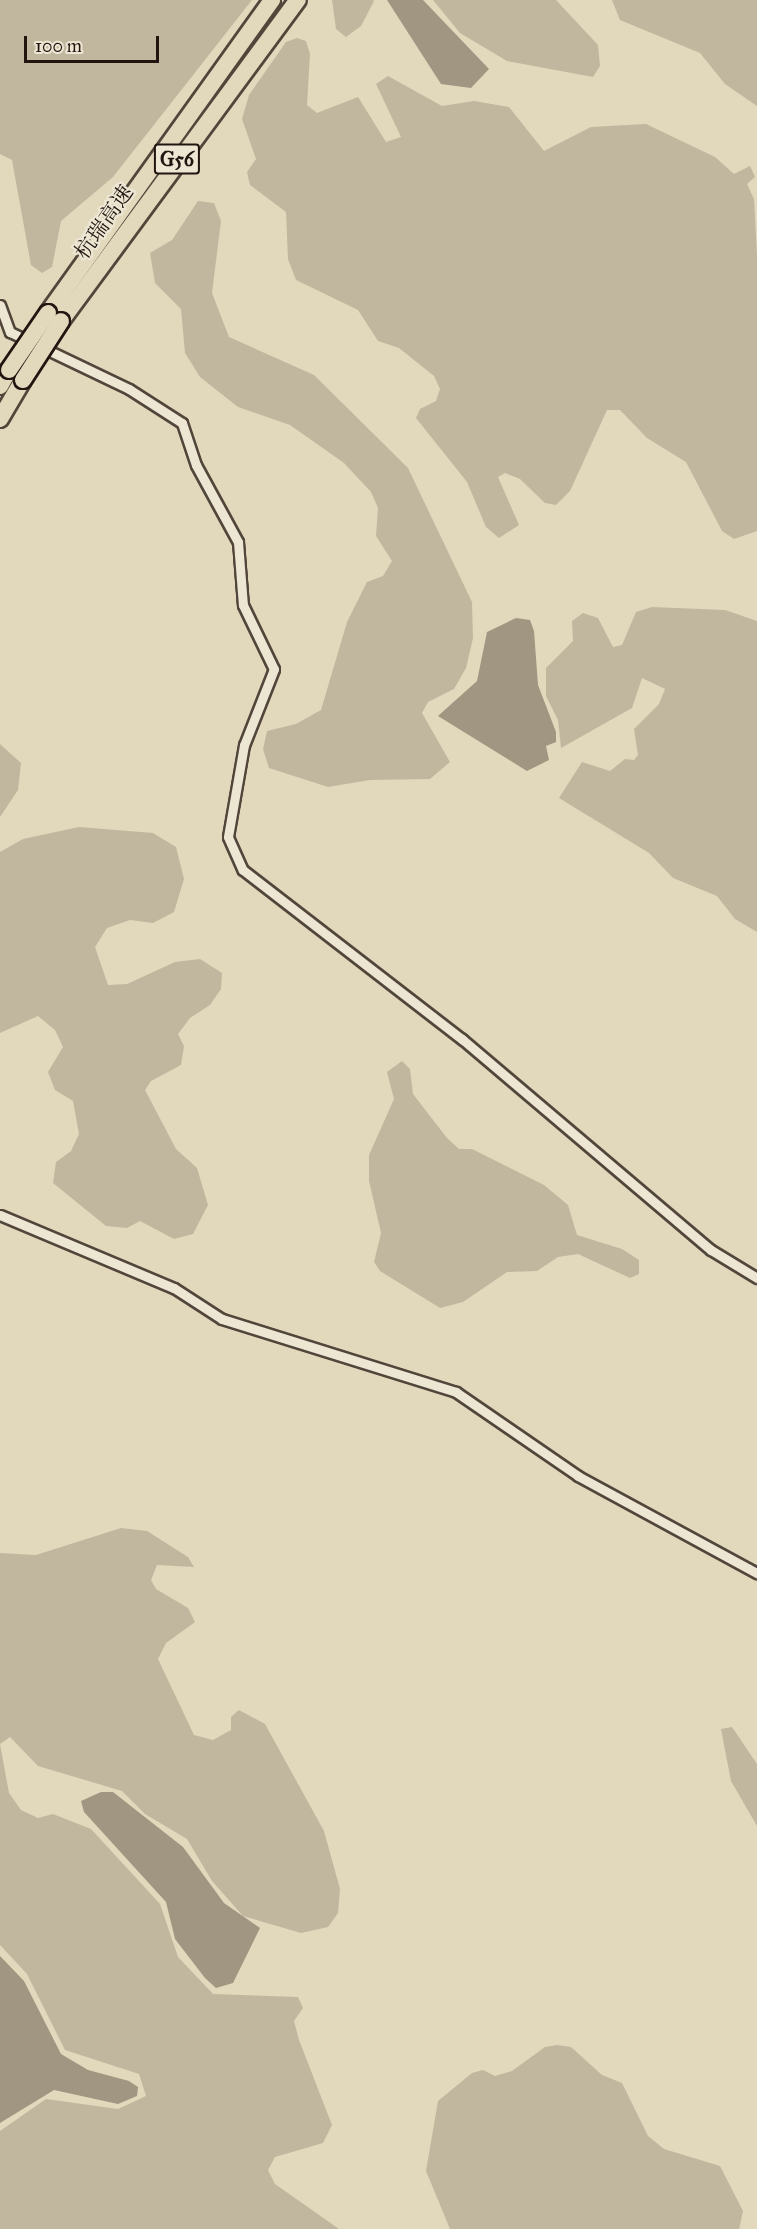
<!DOCTYPE html>
<meta charset="utf-8">
<style>
body{margin:0}
#map{position:relative;width:757px;height:2229px;overflow:hidden;background:#e2d8bc;font-family:"IM FELL Great Primer","Noto Serif SC",serif}
div>[style]{position:absolute}
.green>*{inset:0;background:#c1b79f}
.water>*{inset:0;background:#a19682}
.roads{filter:drop-shadow(2px 0 #52463b) drop-shadow(-2px 0 #52463b) drop-shadow(0 2px #52463b) drop-shadow(0 -2px #52463b)}
.street>*{height:9px;margin:-4.5px;padding:0 4.5px;transform-origin:4.5px;border-radius:4.5px;background:#ece6d3}
.highway>*{height:16px;margin:-8px;padding:0 8px;transform-origin:8px;border-radius:8px;background:#e2d8bc}
.bridges{filter:drop-shadow(2px 0 #221510) drop-shadow(-2px 0 #221510) drop-shadow(0 2px #221510) drop-shadow(0 -2px #221510)}
.highway-bridge>*{height:16px;margin:-8px;padding:0 8px;transform-origin:8px;border-radius:8px;background:#e2d8bc}
span{translate:-50% -50%;white-space:nowrap;text-align:center;line-height:1.15;-webkit-text-stroke:4.5px #ece6d3;paint-order:stroke}
.shield-label span{padding:2px 4px;background:#ece6d3;border:2px solid;border-radius:4px;-webkit-text-stroke-width:0}
.shield-label{font-size:20px;color:#221510;font-weight:700}
.street-label{font-size:21px;color:#221510}
.scale{position:absolute;left:24px;top:36px;width:135px;height:27px;box-sizing:border-box;border:3px solid #221510;border-top:0;padding-left:8px;font-size:18px;line-height:21px;white-space:nowrap;color:#221510;-webkit-text-stroke:4px #ece6d3;paint-order:stroke}
</style>
<div id="map">
<div class="green">
<i style="clip-path:polygon(0 0,252px 0,113px 177px,61px 221px,52px 267px,42px 273px,31px 265px,12px 160px,0 154px)"></i>
<i style="clip-path:polygon(332px 0,373px 0,374px 1px,361px 26px,346px 37px,336px 29px)"></i>
<i style="clip-path:polygon(433px 0,556px 0,598px 45px,600px 66px,593px 77px,507px 61px,460px 33px)"></i>
<i style="clip-path:polygon(612px 0,757px 0,757px 106px,725px 84px,700px 53px,620px 20px)"></i>
<i style="clip-path:polygon(297px 38px,306px 41px,310px 54px,307px 105px,317px 113px,358px 97px,386px 142px,401px 137px,376px 84px,388px 76px,442px 106px,474px 101px,509px 107px,544px 151px,591px 127px,646px 124px,715px 157px,734px 174px,750px 166px,755px 177px,747px 184px,754px 199px,757px 255px,757px 531px,734px 539px,722px 531px,686px 462px,647px 438px,620px 410px,607px 410px,570px 491px,556px 505px,545px 503px,520px 479px,505px 473px,498px 477px,519px 525px,499px 538px,486px 527px,467px 482px,416px 418px,420px 409px,436px 401px,440px 389px,434px 376px,399px 348px,378px 341px,358px 310px,296px 280px,288px 259px,286px 212px,250px 185px,247px 172px,256px 159px,242px 119px,249px 95px,286px 42px)"></i>
<i style="clip-path:polygon(198px 201px,214px 203px,221px 221px,212px 293px,229px 337px,314px 375px,408px 468px,472px 602px,473px 638px,466px 668px,454px 689px,428px 702px,422px 713px,450px 762px,430px 779px,370px 780px,328px 787px,269px 768px,263px 749px,267px 731px,296px 724px,321px 710px,347px 622px,367px 582px,383px 576px,392px 561px,376px 536px,378px 508px,371px 492px,344px 463px,290px 425px,238px 407px,200px 377px,185px 353px,181px 309px,155px 283px,150px 253px,172px 240px)"></i>
<i style="clip-path:polygon(652px 607px,725px 610px,757px 621px,757px 932px,735px 919px,717px 896px,673px 878px,649px 853px,559px 798px,582px 762px,610px 771px,625px 759px,634px 760px,638px 755px,634px 729px,659px 704px,665px 689px,642px 678px,632px 708px,561px 748px,558px 720px,546px 696px,546px 668px,573px 641px,572px 621px,583px 613px,598px 618px,613px 647px,622px 645px,636px 612px)"></i>
<i style="clip-path:polygon(0 744px,21px 763px,18px 790px,0 817px)"></i>
<i style="clip-path:polygon(79px 827px,153px 833px,176px 847px,184px 879px,174px 912px,153px 923px,130px 920px,107px 928px,95px 947px,108px 985px,127px 984px,175px 962px,200px 959px,222px 973px,221px 989px,210px 1005px,190px 1018px,178px 1034px,184px 1046px,181px 1065px,151px 1081px,145px 1090px,176px 1149px,197px 1168px,208px 1205px,193px 1234px,174px 1239px,140px 1221px,127px 1228px,106px 1226px,53px 1183px,56px 1162px,71px 1151px,79px 1134px,73px 1101px,55px 1090px,48px 1072px,63px 1047px,55px 1030px,38px 1016px,0 1033px,0 852px,23px 839px)"></i>
<i style="clip-path:polygon(402px 1061px,410px 1069px,413px 1094px,447px 1138px,459px 1149px,472px 1149px,544px 1185px,568px 1205px,577px 1235px,622px 1249px,639px 1260px,639px 1274px,630px 1278px,578px 1254px,558px 1257px,537px 1271px,507px 1272px,463px 1302px,440px 1308px,380px 1271px,374px 1262px,381px 1233px,369px 1181px,369px 1155px,394px 1099px,387px 1072px)"></i>
<i style="clip-path:polygon(121px 1528px,147px 1531px,188px 1557px,194px 1567px,157px 1565px,151px 1580px,156px 1589px,188px 1608px,195px 1622px,166px 1643px,158px 1659px,194px 1735px,213px 1740px,231px 1730px,231px 1717px,239px 1710px,265px 1724px,324px 1831px,340px 1889px,338px 1913px,328px 1927px,301px 1933px,243px 1916px,212px 1881px,187px 1839px,145px 1814px,122px 1791px,38px 1766px,10px 1737px,0 1744px,9px 1793px,21px 1810px,38px 1818px,53px 1814px,91px 1829px,160px 1904px,178px 1957px,213px 1994px,298px 1997px,303px 2008px,294px 2021px,299px 2040px,332px 2125px,323px 2143px,275px 2157px,268px 2170px,275px 2184px,339px 2229px,0 2229px,0 2131px,46px 2099px,118px 2109px,146px 2096px,139px 2074px,65px 2050px,27px 1974px,0 1945px,0 1553px,36px 1555px)"></i>
<i style="clip-path:polygon(732px 1727px,757px 1764px,757px 1826px,731px 1781px,721px 1729px)"></i>
<i style="clip-path:polygon(557px 2045px,571px 2047px,602px 2075px,622px 2083px,648px 2136px,664px 2149px,720px 2166px,743px 2211px,739px 2229px,450px 2229px,426px 2171px,438px 2101px,472px 2073px,483px 2070px,495px 2076px,512px 2071px,545px 2047px)"></i>
</div>
<div class="water">
<i style="clip-path:polygon(387px 0,423px 0,489px 69px,471px 88px,441px 84px)"></i>
<i style="clip-path:polygon(516px 618px,530px 620px,534px 631px,538px 685px,556px 732px,556px 742px,546px 746px,549px 760px,527px 771px,438px 716px,477px 681px,487px 632px)"></i>
<i style="clip-path:polygon(101px 1792px,113px 1792px,183px 1847px,224px 1903px,260px 1928px,233px 1983px,216px 1988px,205px 1978px,175px 1939px,166px 1902px,84px 1812px,81px 1801px)"></i>
<i style="clip-path:polygon(0 1956px,24px 1981px,61px 2054px,88px 2070px,129px 2081px,138px 2087px,137px 2096px,118px 2104px,54px 2090px,0 2123px)"></i>
</div>
<div class="roads">
<div class="street">
<i style="left:0;top:305px;width:29px;rotate:70deg"></i>
<i style="left:10px;top:332px;width:132px;rotate:25.6deg"></i>
<i style="left:129px;top:389px;width:63px;rotate:32.7deg"></i>
<i style="left:182px;top:423px;width:44px;rotate:71.6deg"></i>
<i style="left:196px;top:465px;width:88px;rotate:61.4deg"></i>
<i style="left:238px;top:542px;width:63px;rotate:85.5deg"></i>
<i style="left:243px;top:605px;width:71px;rotate:64.2deg"></i>
<i style="left:274px;top:669px;width:82px;rotate:111.5deg"></i>
<i style="left:244px;top:745px;width:93px;rotate:99.9deg"></i>
<i style="left:228px;top:837px;width:36px;rotate:66deg"></i>
<i style="left:243px;top:870px;width:277px;rotate:37.7deg"></i>
<i style="left:462px;top:1039px;width:326px;rotate:40.3deg"></i>
<i style="left:711px;top:1250px;width:54px;rotate:31.3deg"></i>
<i style="left:0;top:1215px;width:189px;rotate:22.8deg"></i>
<i style="left:174px;top:1288px;width:57px;rotate:32.9deg"></i>
<i style="left:222px;top:1319px;width:245px;rotate:17.3deg"></i>
<i style="left:456px;top:1392px;width:148px;rotate:34.5deg"></i>
<i style="left:578px;top:1476px;width:204px;rotate:28.5deg"></i>
</div>
<div class="highway">
<i style="left:48px;top:313px;width:385px;rotate:-54.4deg"></i>
<i style="left:61px;top:321px;width:399px;rotate:-53.6deg"></i>
<i style="left:0;top:386px;width:18px;rotate:-61deg"></i>
<i style="left:0;top:419px;width:45px;rotate:-59.5deg"></i>
</div>
</div>
<div class="bridges">
<div class="highway-bridge">
<i style="left:9px;top:370px;width:69px;rotate:-55.6deg"></i>
<i style="left:23px;top:380px;width:70px;rotate:-57.2deg"></i>
</div>
</div>
<div class="shield-label">
<span style="left:177px;top:159px">G56</span>
</div>
<div class="street-label">
<span style="left:104px;top:222px;rotate:-55deg">杭瑞高速</span>
</div>
<div class="scale">100 m</div>
</div>
